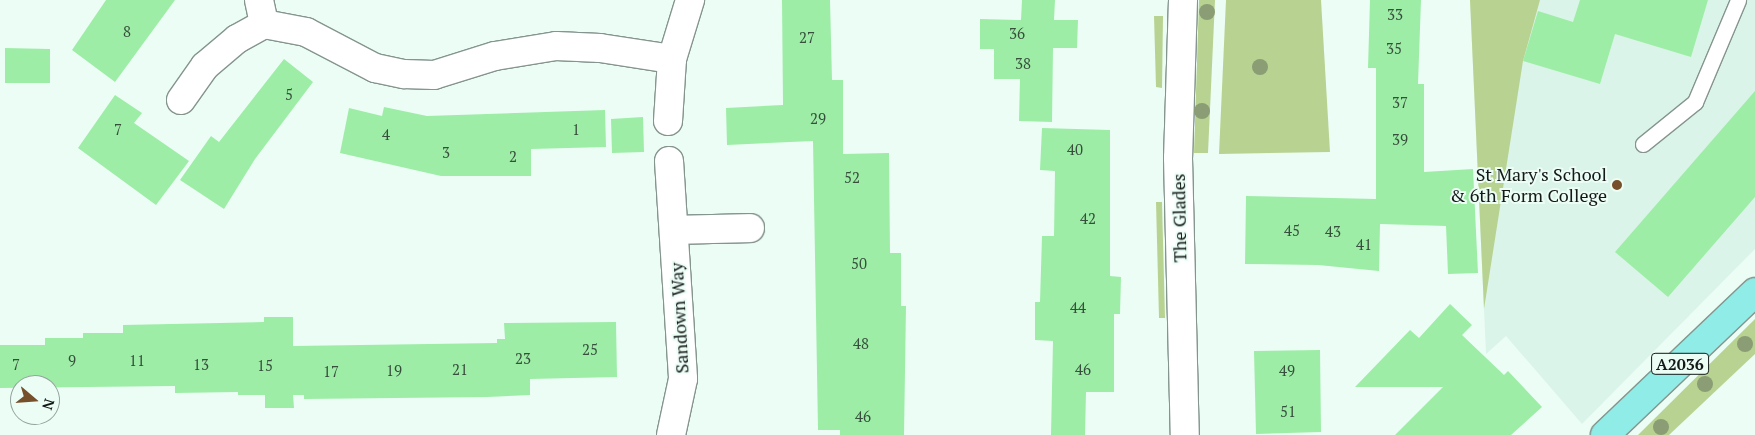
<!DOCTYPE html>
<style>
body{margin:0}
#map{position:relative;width:1755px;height:435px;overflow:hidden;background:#ecfdf6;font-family:"PT Serif",serif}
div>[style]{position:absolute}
.built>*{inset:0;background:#dbf4e9}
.green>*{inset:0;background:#b8d391}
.building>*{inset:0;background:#9deda6}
.roads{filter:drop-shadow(1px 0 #85958e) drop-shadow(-1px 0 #85958e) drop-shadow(0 1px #85958e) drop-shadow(0 -1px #85958e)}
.service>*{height:15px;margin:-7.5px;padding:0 7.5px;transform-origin:7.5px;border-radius:7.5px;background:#fff}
.minor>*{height:28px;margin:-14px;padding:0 14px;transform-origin:14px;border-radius:14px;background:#fff}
.primary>*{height:28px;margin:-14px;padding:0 14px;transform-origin:14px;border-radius:14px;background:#90ece6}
.trees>*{width:16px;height:16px;margin:-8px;border-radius:50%;background:#8a9d74}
.dots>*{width:14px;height:14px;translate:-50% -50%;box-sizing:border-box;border:2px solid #ecfdf6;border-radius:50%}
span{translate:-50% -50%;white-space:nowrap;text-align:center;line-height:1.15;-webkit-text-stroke:4px #ecfdf6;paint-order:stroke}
.number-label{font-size:15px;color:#364e3b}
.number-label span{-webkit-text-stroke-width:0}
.shield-label span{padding:1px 4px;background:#ecfdf6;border:1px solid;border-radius:4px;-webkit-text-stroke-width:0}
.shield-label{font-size:16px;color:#131917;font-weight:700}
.poi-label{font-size:18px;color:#131917}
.right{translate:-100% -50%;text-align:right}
.street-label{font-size:18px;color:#131917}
.north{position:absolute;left:10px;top:375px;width:50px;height:50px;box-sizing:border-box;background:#ecfdf6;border:1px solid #95a29d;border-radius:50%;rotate:108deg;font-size:14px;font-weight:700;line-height:20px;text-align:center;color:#131917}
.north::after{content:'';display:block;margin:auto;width:18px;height:22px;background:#75502b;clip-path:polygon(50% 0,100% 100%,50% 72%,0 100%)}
</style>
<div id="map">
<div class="built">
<i style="clip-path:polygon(1470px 0,1755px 0,1755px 249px,1582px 424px,1506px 336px,1486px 354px)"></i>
</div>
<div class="green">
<i style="clip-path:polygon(1199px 0,1215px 0,1208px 153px,1194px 153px)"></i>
<i style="clip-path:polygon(1226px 0,1321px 0,1330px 152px,1219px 154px)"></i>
<i style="clip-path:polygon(1470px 0,1540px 0,1523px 61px,1484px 309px)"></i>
<i style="clip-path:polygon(1154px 16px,1163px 16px,1162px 88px,1156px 87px)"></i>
<i style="clip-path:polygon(1156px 202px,1162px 202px,1165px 318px,1159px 318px)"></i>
<i style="clip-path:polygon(1755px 319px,1755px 354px,1669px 435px,1638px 435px)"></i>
</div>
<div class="building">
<i style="clip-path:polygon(106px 0,175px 0,115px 82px,72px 50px)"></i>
<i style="clip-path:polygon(782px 0,830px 0,832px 80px,843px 80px,843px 154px,889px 153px,890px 253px,901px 253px,901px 306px,906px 306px,904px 435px,840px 435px,840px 430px,818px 430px,813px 141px,727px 145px,726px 108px,783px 105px)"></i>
<i style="clip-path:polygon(1022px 0,1055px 0,1054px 20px,1078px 20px,1077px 48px,1053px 48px,1052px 122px,1019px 121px,1020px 79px,994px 79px,994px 49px,980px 49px,980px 19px,1021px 20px)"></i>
<i style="clip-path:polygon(1370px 0,1421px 0,1418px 84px,1424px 84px,1424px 172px,1473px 169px,1478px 273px,1448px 274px,1446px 226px,1380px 224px,1379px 271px,1318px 265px,1245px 264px,1246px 196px,1376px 199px,1376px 68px,1368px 68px)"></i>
<i style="clip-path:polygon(1580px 0,1708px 0,1691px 57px,1615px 34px,1600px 84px,1523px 61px,1538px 11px,1573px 22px)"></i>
<i style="clip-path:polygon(5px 48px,50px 49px,50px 83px,5px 83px)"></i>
<i style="clip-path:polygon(284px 59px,313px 82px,255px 159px,224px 209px,180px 180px,211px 136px,219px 142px)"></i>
<i style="clip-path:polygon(1755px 91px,1755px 197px,1668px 297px,1615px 252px)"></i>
<i style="clip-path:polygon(115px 95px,142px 113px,134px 123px,189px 161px,156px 205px,78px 148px)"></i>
<i style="clip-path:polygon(384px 107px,427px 116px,605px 110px,606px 147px,531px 149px,531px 176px,441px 176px,340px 153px,349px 108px,382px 116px)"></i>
<i style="clip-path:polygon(643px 117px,644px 152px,612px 153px,611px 119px)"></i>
<i style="clip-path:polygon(1042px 128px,1110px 130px,1110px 276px,1121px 277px,1120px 314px,1114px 314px,1114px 392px,1086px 392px,1085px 435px,1051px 435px,1053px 341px,1035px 340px,1035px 302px,1040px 302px,1042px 236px,1054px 236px,1055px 171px,1040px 170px)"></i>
<i style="clip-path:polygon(1450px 304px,1472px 325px,1462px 335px,1504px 375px,1508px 371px,1542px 407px,1511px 435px,1395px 435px,1443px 387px,1355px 387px,1410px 330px,1419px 338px)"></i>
<i style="clip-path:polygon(264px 317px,293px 317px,293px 346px,497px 343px,497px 339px,505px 339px,504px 323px,616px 322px,617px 377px,530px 379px,530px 395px,487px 397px,304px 399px,304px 395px,293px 395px,294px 408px,265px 408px,265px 395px,238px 395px,238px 392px,175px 393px,175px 386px,0 388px,0 345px,45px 345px,45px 338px,83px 338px,83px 333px,123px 333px,123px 325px,264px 322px)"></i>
<i style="clip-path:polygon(1320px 350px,1321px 432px,1256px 434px,1254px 351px)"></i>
</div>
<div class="roads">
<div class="service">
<i style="left:1643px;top:144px;width:67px;rotate:-38.9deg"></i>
<i style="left:1695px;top:102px;width:111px;rotate:-67.1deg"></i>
</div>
<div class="minor">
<i style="left:259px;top:0;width:25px;rotate:78deg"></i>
<i style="left:1183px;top:0;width:158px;rotate:91.8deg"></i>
<i style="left:1178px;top:158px;width:277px;rotate:88.6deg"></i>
<i style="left:181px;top:100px;width:42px;rotate:-54.8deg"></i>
<i style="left:205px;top:66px;width:42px;rotate:-40.2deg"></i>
<i style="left:237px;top:39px;width:31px;rotate:-29deg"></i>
<i style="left:264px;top:24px;width:43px;rotate:10.8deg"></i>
<i style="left:306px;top:32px;width:78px;rotate:27.6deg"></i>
<i style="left:375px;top:68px;width:30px;rotate:12deg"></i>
<i style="left:404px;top:74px;width:30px;rotate:2deg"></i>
<i style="left:434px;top:75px;width:64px;rotate:-17.3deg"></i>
<i style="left:495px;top:56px;width:62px;rotate:-9.3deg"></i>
<i style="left:556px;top:46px;width:44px;rotate:2.6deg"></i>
<i style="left:600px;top:48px;width:73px;rotate:8.7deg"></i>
<i style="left:668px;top:121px;width:62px;rotate:-86.3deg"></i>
<i style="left:672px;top:59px;width:62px;rotate:-73deg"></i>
<i style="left:669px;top:161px;width:218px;rotate:86.3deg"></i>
<i style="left:683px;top:379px;width:57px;rotate:102.1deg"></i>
<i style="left:675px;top:230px;width:75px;rotate:-1.5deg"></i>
</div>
<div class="primary">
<i style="left:1605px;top:435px;width:207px;rotate:-43.6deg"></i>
</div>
</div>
<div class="trees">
<i style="left:1207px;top:12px"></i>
<i style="left:1260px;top:67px"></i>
<i style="left:1202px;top:111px"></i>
<i style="left:1745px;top:344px"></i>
<i style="left:1705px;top:384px"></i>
<i style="left:1661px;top:427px"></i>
</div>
<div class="dots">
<i style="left:1617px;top:185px;background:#75502b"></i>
</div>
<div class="number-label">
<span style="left:1395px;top:15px">33</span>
<span style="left:127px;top:32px">8</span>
<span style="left:1017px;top:34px">36</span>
<span style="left:807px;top:38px">27</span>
<span style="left:1394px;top:49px">35</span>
<span style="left:1023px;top:64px">38</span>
<span style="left:289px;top:95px">5</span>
<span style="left:1400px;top:103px">37</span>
<span style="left:818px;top:119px">29</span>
<span style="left:118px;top:130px">7</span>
<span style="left:576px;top:130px">1</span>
<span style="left:386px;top:135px">4</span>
<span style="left:1400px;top:140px">39</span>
<span style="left:1075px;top:150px">40</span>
<span style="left:446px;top:153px">3</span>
<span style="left:513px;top:157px">2</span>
<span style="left:852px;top:178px">52</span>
<span style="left:1088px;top:219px">42</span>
<span style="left:1292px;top:231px">45</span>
<span style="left:1333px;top:232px">43</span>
<span style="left:1364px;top:245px">41</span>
<span style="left:859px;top:264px">50</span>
<span style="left:1078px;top:308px">44</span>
<span style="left:861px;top:344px">48</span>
<span style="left:590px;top:350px">25</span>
<span style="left:523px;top:359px">23</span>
<span style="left:72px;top:361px">9</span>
<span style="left:137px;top:361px">11</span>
<span style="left:16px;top:365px">7</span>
<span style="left:201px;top:365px">13</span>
<span style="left:265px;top:366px">15</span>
<span style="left:460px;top:370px">21</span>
<span style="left:1083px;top:370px">46</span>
<span style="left:394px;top:371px">19</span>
<span style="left:1287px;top:371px">49</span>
<span style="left:331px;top:372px">17</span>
<span style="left:1288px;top:412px">51</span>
<span style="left:863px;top:417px">46</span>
</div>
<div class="shield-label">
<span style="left:1680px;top:364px">A2036</span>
</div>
<div class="poi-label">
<span class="right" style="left:1607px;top:185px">St Mary's School<br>&amp; 6th Form College</span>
</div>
<div class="street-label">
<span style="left:1179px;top:218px;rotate:-91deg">The Glades</span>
<span style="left:679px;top:318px;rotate:-93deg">Sandown Way</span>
</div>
<div class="north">N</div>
</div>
